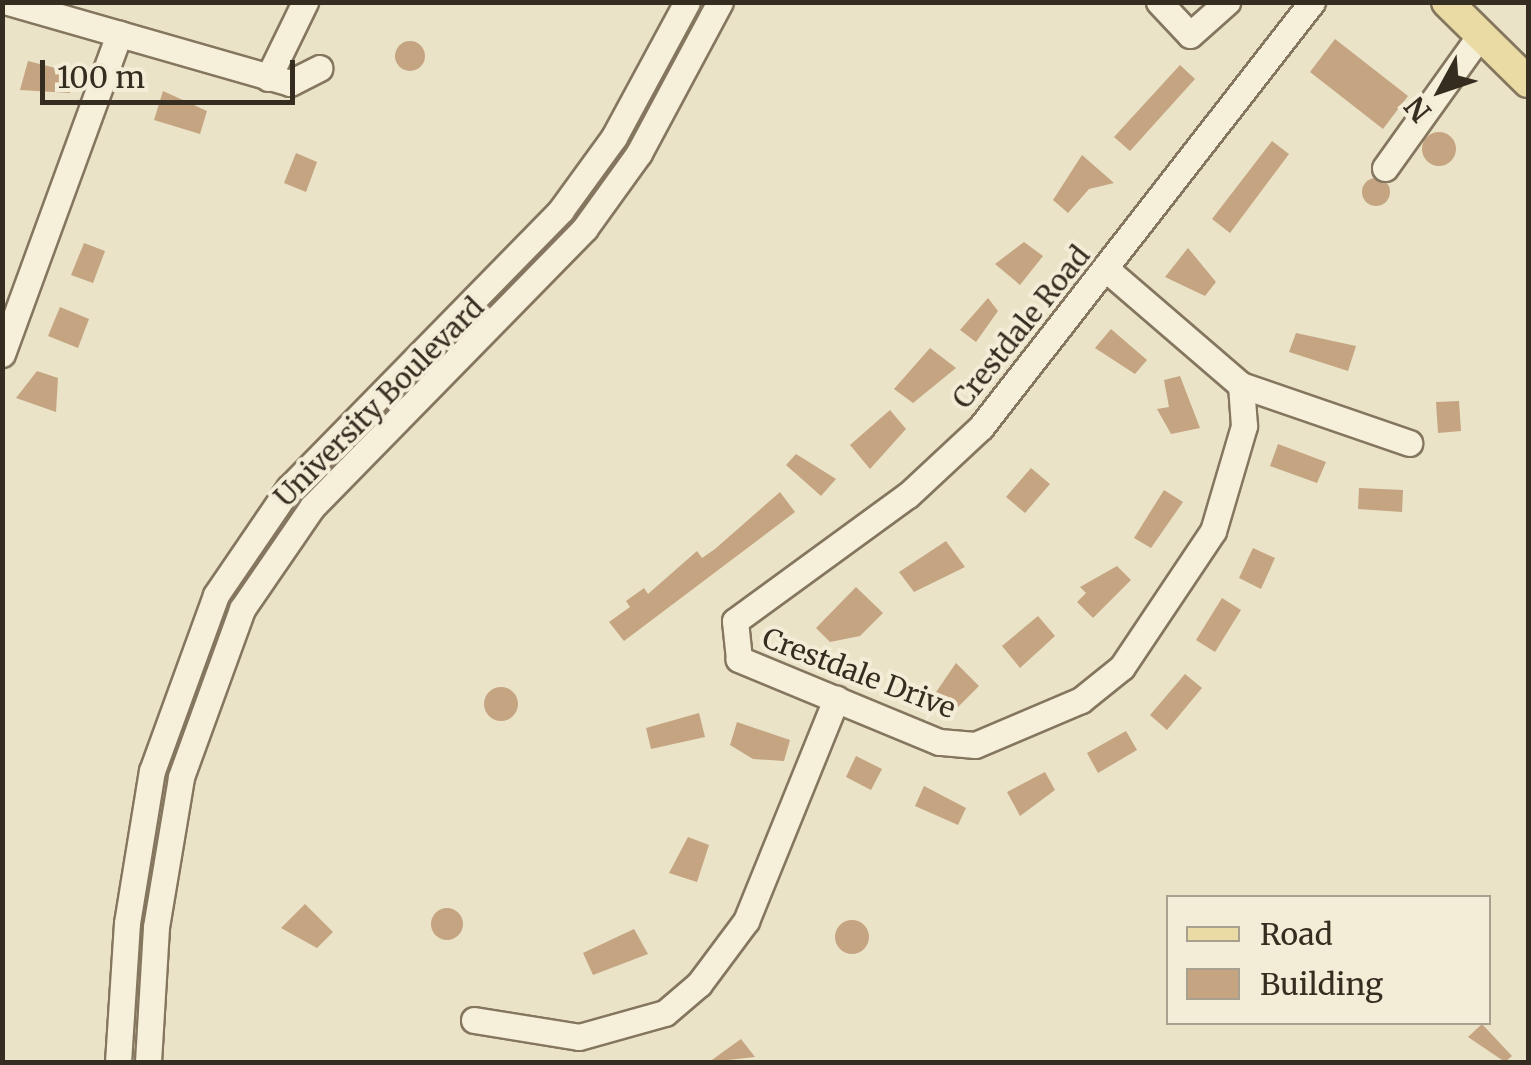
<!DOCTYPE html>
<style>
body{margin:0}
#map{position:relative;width:1531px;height:1065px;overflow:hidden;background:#eae3c8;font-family:Merriweather,serif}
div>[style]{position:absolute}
.building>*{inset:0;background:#c5a481}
.round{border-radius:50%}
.roads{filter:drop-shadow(2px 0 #85765f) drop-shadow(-2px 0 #85765f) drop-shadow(0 2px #85765f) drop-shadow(0 -2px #85765f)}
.minor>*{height:25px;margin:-12.5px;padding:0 12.5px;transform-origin:12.5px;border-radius:12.5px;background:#f6f0da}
.major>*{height:30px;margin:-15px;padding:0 15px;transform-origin:15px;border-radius:15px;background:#eadaa4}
span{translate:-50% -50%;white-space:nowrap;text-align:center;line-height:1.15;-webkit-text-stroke:8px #f3edd7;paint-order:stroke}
.street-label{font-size:28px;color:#362d21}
.frame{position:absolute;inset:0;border:5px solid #362d21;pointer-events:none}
.legend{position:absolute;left:1166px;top:895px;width:325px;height:130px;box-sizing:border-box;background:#f3edd7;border:2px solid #a7a08e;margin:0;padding:12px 18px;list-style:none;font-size:30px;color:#362d21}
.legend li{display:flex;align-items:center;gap:20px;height:50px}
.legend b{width:50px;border:2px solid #a7a08e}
.north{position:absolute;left:1391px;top:40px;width:100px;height:100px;-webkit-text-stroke:8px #f3edd7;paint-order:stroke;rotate:230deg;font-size:28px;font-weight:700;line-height:40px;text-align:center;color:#362d21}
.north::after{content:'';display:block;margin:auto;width:35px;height:45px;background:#362d21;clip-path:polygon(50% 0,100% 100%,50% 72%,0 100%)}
.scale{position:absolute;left:40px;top:60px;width:255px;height:45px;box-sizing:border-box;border:5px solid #362d21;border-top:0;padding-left:12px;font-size:30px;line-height:35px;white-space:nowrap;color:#362d21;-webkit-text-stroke:8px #f3edd7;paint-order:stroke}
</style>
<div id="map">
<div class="building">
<i style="clip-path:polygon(1335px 39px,1408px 96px,1383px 129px,1310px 72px)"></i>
<i class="round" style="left:395px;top:41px;width:30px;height:30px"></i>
<i style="clip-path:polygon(28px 61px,75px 73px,70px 93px,20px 90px)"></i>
<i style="clip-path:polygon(1180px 65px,1195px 79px,1130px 151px,1114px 137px)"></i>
<i style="clip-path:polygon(163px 91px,207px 111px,200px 134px,154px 120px)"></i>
<i class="round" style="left:1422px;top:132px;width:34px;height:34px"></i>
<i style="clip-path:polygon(1272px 141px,1289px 154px,1230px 233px,1212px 219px)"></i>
<i style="clip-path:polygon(296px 153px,317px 162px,306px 192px,284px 183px)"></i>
<i style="clip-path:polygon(1082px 155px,1114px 183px,1089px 189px,1068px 213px,1053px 200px)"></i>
<i class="round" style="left:1362px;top:178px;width:28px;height:28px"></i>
<i style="clip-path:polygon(1024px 242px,1043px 256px,1020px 285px,995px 264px)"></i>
<i style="clip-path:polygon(84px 243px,105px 251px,93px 283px,71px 275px)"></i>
<i style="clip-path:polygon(1188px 248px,1216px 282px,1205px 296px,1165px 277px)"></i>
<i style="clip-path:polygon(988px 298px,998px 311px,976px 342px,960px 330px)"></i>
<i style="clip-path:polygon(60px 307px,89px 319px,78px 348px,48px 336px)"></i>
<i style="clip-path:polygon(1111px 329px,1147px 360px,1135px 374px,1095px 348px)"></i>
<i style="clip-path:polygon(1296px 333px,1356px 346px,1348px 371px,1289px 352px)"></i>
<i style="clip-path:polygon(930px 348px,956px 368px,913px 403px,894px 389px)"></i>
<i style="clip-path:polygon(37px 371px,58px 378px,56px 412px,16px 398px)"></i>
<i style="clip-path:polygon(1180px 376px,1200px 428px,1171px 434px,1157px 409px,1169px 407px,1164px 380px)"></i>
<i style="clip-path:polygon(1459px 401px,1461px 431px,1438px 433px,1436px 402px)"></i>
<i style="clip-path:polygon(890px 410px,906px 429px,870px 469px,850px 445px)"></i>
<i style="clip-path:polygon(1278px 444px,1326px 462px,1317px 483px,1270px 466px)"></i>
<i style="clip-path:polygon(796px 454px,836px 479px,821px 496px,786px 465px)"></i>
<i style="clip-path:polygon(1031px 468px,1050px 484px,1025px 513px,1006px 497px)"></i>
<i style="clip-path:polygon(1359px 488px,1403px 490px,1402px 512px,1358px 509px)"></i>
<i style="clip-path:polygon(1164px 490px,1183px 502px,1151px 548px,1134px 538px)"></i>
<i style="clip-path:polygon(780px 492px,795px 512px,624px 641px,609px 622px,630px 607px,626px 601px,644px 588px,648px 594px,697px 551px,702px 558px,715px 549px)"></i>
<i style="clip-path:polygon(946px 541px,965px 567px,914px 592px,899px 572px)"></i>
<i style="clip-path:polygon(1253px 548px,1275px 558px,1261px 589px,1239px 578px)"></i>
<i style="clip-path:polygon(1117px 566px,1131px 580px,1093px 618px,1077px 602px,1086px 593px,1080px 587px)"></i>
<i style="clip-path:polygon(856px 587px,883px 613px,860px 636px,830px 642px,816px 628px)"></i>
<i style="clip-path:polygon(1222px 598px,1241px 610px,1215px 652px,1196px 640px)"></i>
<i style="clip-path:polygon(1038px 616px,1055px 636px,1020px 668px,1002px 646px)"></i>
<i style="clip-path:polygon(956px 663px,979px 686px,950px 715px,932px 698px)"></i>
<i style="clip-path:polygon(1185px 674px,1202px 688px,1167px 730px,1150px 715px)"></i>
<i class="round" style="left:484px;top:687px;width:34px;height:34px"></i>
<i style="clip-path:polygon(699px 713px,705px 737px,651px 749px,646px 728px)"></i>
<i style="clip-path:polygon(737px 722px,790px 740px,784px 761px,753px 759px,730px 745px)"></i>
<i style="clip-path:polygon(1126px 731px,1137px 750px,1098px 773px,1087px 753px)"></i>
<i style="clip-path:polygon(856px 756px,882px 769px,871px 790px,846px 777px)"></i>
<i style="clip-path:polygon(1045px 772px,1055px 790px,1020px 816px,1007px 792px)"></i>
<i style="clip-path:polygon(924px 786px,966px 808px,958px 825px,915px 806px)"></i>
<i style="clip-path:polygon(688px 837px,709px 845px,697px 882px,669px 873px)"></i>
<i style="clip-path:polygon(305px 904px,333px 932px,317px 948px,281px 928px)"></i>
<i class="round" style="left:431px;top:908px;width:32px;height:32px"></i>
<i class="round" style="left:835px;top:920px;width:34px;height:34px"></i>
<i style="clip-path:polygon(634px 929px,648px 954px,593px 975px,583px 953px)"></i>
<i style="clip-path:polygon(1482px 1024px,1512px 1056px,1505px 1062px,1468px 1037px)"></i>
<i style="clip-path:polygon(741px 1039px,755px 1057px,709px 1062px)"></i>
</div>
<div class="roads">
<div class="minor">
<i style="left:8px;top:2px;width:293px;rotate:16deg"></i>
<i style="left:290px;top:83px;width:33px;rotate:-27deg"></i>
<i style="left:1159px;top:2px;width:45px;rotate:46.8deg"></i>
<i style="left:1190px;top:35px;width:50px;rotate:-41.7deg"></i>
<i style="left:268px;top:78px;width:85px;rotate:-64deg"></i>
<i style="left:1385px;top:168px;width:165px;rotate:-54.4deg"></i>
<i style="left:1106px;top:269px;width:178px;rotate:40.7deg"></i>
<i style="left:1241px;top:385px;width:178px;rotate:19deg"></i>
<i style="left:2px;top:354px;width:341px;rotate:-69.9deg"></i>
<i style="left:1241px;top:385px;width:41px;rotate:85.8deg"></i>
<i style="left:1244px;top:426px;width:109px;rotate:106.4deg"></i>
<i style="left:1213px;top:531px;width:164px;rotate:123.8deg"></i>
<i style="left:1122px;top:667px;width:53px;rotate:141.2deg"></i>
<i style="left:1081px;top:700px;width:115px;rotate:157deg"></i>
<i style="left:975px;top:745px;width:36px;rotate:-175deg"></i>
<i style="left:939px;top:742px;width:217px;rotate:-157.5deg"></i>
<i style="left:739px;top:659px;width:38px;rotate:-96deg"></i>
<i style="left:735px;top:621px;width:214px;rotate:-36.1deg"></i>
<i style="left:908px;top:495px;width:100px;rotate:-43deg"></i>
<i style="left:981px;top:427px;width:539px;rotate:-52.09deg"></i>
<i style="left:474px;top:1020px;width:106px;rotate:9.2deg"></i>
<i style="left:579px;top:1037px;width:89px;rotate:-15.6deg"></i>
<i style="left:665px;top:1013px;width:45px;rotate:-40.5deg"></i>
<i style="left:699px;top:984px;width:79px;rotate:-53.3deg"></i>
<i style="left:746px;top:921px;width:240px;rotate:-67.9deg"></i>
<i style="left:118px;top:1062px;width:139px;rotate:-86.3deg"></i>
<i style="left:127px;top:923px;width:154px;rotate:-80.7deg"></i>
<i style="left:152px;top:771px;width:187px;rotate:-70deg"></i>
<i style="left:216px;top:595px;width:130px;rotate:-55.7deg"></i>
<i style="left:289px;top:488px;width:389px;rotate:-45.6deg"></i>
<i style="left:561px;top:210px;width:90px;rotate:-54deg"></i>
<i style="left:614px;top:137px;width:153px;rotate:-61.6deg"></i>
<i style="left:148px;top:1062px;width:135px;rotate:-86.6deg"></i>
<i style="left:156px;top:927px;width:152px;rotate:-80.5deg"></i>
<i style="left:181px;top:777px;width:179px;rotate:-70deg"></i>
<i style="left:242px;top:609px;width:124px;rotate:-55.5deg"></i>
<i style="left:312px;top:507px;width:390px;rotate:-45.6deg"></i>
<i style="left:585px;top:228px;width:92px;rotate:-54.2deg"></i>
<i style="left:639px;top:153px;width:171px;rotate:-61.8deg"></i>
</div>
<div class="major">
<i style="left:1447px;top:2px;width:114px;rotate:44.6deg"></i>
</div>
</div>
<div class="street-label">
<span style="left:1021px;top:327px;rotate:-51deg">Crestdale Road</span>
<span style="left:379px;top:402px;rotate:-45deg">University Boulevard</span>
<span style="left:859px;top:673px;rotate:21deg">Crestdale Drive</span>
</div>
<div class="frame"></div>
<ul class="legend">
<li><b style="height:12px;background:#eadaa4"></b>Road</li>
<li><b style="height:28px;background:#c5a481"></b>Building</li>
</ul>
<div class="north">N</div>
<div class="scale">100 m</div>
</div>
